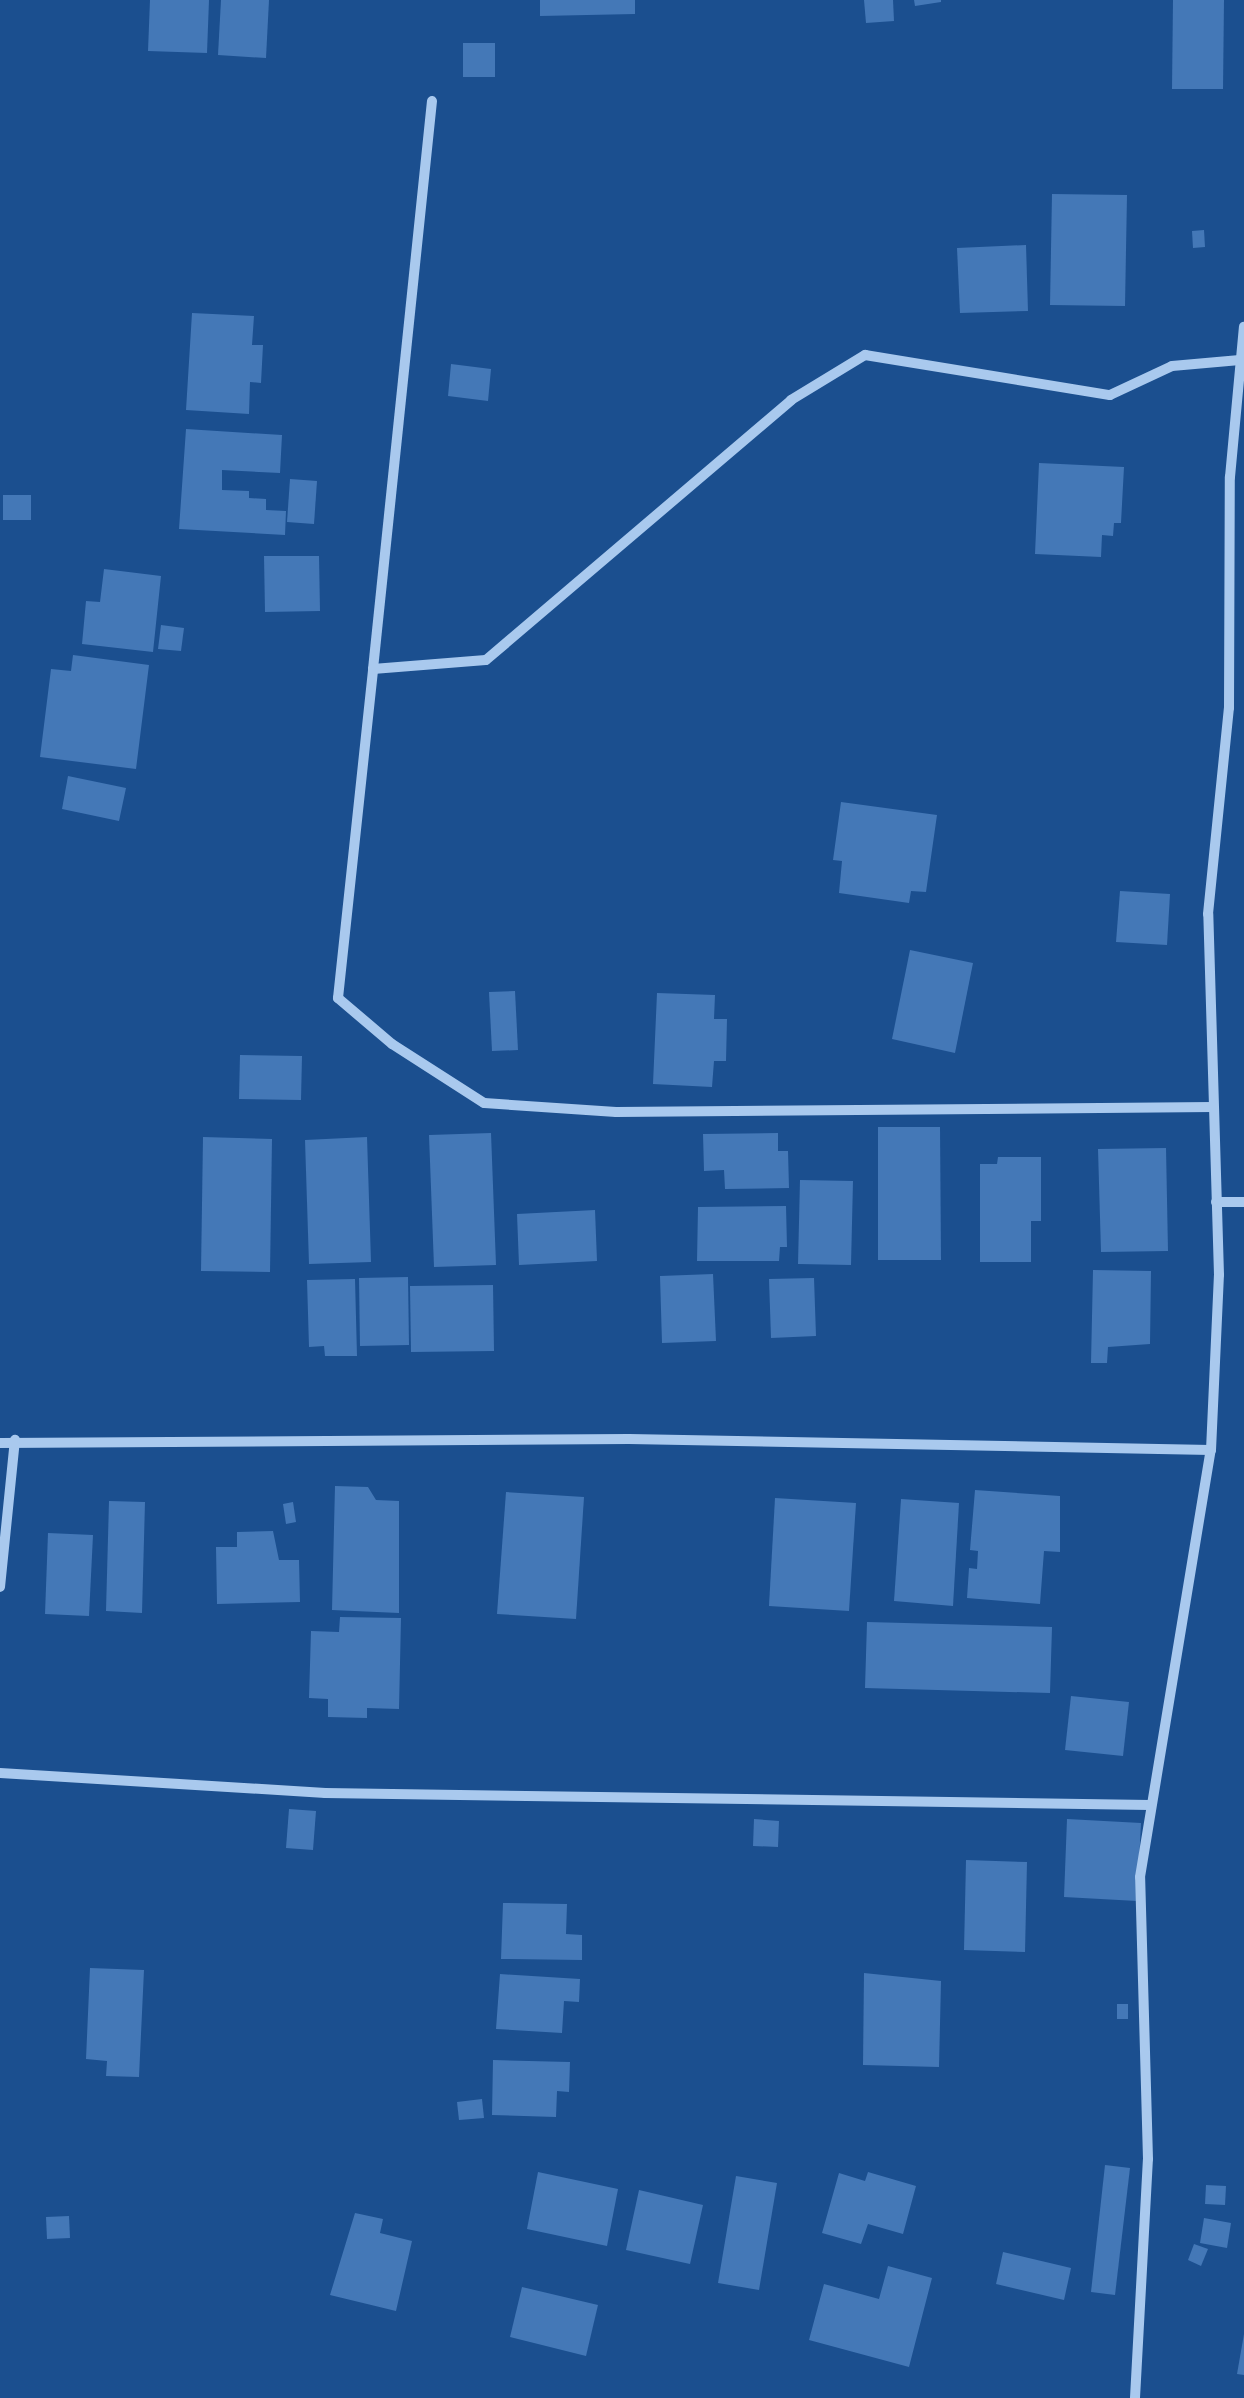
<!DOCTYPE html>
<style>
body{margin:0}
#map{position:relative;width:1244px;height:2398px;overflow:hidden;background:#1b4f8f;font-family:"Varela Round",sans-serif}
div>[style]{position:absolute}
.building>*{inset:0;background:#4478b7}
.street>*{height:10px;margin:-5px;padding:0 5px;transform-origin:5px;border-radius:5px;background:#a9c9ee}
span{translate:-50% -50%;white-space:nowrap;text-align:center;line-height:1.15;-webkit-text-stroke:10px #1b4f8f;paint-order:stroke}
</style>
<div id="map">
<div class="building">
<i style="clip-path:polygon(150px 0,209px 0,207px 53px,148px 51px)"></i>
<i style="clip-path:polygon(221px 0,269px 0,266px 58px,218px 55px)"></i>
<i style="clip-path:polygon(540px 0,635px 0,635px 14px,540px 16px)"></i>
<i style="clip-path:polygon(864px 0,893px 0,894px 21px,866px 23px)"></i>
<i style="clip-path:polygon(914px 0,941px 0,941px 2px,915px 6px)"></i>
<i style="clip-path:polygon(1173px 0,1224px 0,1223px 89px,1172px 89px)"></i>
<i style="clip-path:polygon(463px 43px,495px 43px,495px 77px,463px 77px)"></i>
<i style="clip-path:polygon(1052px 194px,1127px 195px,1125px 306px,1050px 305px)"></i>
<i style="clip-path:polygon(1204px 230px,1205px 247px,1193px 248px,1192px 231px)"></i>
<i style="clip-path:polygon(1026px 245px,1028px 311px,960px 313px,957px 248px)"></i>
<i style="clip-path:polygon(192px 313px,254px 316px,252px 345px,263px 345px,261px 383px,250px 382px,249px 414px,186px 410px)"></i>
<i style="clip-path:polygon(451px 364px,491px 369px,488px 401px,448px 396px)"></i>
<i style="clip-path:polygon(186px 429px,282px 435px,280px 473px,222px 470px,222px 490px,249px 491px,249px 498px,266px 499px,266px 510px,286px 511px,285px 535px,179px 529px)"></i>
<i style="clip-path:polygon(1039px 463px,1124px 467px,1121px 523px,1114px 523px,1113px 536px,1102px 535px,1101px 557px,1035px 554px)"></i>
<i style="clip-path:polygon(290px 479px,317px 481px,314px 524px,287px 522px)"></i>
<i style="clip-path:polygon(3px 495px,31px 495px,31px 520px,3px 520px)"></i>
<i style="clip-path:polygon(264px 556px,319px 556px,320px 611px,265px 612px)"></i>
<i style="clip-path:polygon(104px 569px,161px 576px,153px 652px,82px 644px,86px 601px,100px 602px)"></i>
<i style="clip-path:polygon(161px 625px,184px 628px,181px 651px,158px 649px)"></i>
<i style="clip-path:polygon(73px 655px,149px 665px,136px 769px,40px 757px,51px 669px,71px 671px)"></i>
<i style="clip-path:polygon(68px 776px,126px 788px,119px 821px,62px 809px)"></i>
<i style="clip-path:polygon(841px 802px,937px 815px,926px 892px,911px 891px,909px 903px,839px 893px,842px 861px,833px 860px)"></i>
<i style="clip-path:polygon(1120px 891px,1170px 894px,1167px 945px,1116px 942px)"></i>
<i style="clip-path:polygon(910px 950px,973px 963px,955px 1053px,892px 1039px)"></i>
<i style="clip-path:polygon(515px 991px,518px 1050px,492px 1051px,489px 992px)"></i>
<i style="clip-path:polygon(657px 993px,715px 995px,714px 1019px,727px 1019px,726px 1061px,714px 1061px,712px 1087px,653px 1084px)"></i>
<i style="clip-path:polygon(240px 1055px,302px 1056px,301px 1100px,239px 1099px)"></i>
<i style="clip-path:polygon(878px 1127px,940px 1127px,941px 1260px,878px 1260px)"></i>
<i style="clip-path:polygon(491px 1133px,496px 1265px,434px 1267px,429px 1135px)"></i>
<i style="clip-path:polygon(778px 1133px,778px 1151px,788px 1151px,789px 1188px,725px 1189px,724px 1170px,704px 1171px,703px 1134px)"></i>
<i style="clip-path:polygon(203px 1137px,272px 1139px,270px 1272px,201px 1271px)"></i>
<i style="clip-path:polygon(367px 1137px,371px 1262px,309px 1264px,305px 1140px)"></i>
<i style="clip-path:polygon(1166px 1148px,1168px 1251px,1101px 1252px,1098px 1149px)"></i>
<i style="clip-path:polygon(998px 1157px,1041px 1157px,1041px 1221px,1031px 1221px,1031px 1262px,980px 1262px,980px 1164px,997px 1164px)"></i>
<i style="clip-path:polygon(800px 1180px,853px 1181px,851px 1265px,798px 1264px)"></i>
<i style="clip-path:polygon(786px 1206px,787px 1247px,780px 1247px,779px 1261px,697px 1261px,698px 1207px)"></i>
<i style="clip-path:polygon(595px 1210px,597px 1261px,519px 1265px,517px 1214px)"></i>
<i style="clip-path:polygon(1093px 1270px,1151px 1271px,1150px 1344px,1108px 1347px,1107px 1363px,1091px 1363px)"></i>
<i style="clip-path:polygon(713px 1274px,716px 1341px,662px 1343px,660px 1276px)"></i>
<i style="clip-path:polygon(408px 1277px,409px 1345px,360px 1346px,359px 1278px)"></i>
<i style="clip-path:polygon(814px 1278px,816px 1336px,771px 1338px,769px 1279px)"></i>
<i style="clip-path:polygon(355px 1279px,357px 1356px,325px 1356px,324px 1346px,309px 1347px,307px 1280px)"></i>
<i style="clip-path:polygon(493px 1285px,494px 1351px,411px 1352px,410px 1286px)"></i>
<i style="clip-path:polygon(335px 1486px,368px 1487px,376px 1500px,399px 1501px,399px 1613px,332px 1610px)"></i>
<i style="clip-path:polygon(975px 1490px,1060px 1496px,1060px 1552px,1044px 1551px,1040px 1604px,967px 1598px,969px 1568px,977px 1569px,978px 1551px,970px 1550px)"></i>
<i style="clip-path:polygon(506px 1492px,584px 1497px,576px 1619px,497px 1614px)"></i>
<i style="clip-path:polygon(775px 1498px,856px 1503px,849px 1611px,769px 1606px)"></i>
<i style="clip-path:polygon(901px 1499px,959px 1503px,953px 1606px,894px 1601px)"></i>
<i style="clip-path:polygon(109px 1501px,145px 1502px,142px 1613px,106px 1611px)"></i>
<i style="clip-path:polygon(293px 1502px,296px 1522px,286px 1524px,283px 1504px)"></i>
<i style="clip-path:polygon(273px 1531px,279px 1560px,299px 1560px,300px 1602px,217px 1604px,216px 1547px,237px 1547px,237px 1532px)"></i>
<i style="clip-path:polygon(48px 1533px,93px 1535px,89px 1616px,45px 1614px)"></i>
<i style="clip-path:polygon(340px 1617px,401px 1618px,399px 1709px,367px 1708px,367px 1718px,328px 1717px,328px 1699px,309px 1698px,311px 1631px,339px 1632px)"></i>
<i style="clip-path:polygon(867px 1622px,1052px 1627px,1050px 1693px,865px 1688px)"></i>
<i style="clip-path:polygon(1071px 1696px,1129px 1702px,1123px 1756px,1065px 1750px)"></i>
<i style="clip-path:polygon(289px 1809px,316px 1811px,313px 1850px,286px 1848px)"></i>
<i style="clip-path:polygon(754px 1819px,779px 1821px,778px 1847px,753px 1846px)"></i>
<i style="clip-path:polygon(1067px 1819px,1141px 1823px,1137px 1901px,1064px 1897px)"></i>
<i style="clip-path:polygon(966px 1860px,1027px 1862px,1025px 1952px,964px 1950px)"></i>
<i style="clip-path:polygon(503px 1903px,567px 1904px,566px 1934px,582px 1935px,582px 1960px,501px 1959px)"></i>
<i style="clip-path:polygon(90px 1968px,144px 1970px,139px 2077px,106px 2076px,107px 2061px,86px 2059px)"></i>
<i style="clip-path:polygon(864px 1973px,941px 1981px,939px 2067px,863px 2065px)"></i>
<i style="clip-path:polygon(500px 1974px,580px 1979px,579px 2002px,564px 2001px,562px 2033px,496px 2029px)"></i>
<i style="clip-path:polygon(1117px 2004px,1128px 2004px,1128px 2019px,1117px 2019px)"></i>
<i style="clip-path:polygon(493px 2060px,570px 2062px,569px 2092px,557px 2091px,556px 2117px,492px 2115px)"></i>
<i style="clip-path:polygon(482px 2099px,484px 2118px,459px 2120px,457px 2102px)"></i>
<i style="clip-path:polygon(1105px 2165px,1130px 2168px,1115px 2295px,1091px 2292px)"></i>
<i style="clip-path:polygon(538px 2172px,618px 2189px,607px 2246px,527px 2229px)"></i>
<i style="clip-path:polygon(868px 2172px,916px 2186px,903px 2234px,868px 2224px,861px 2244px,822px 2233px,839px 2173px,865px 2181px)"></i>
<i style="clip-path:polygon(736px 2176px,777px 2183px,759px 2290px,718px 2283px)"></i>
<i style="clip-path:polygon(1206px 2185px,1226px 2186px,1225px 2205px,1205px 2204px)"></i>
<i style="clip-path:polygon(639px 2190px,703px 2205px,690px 2264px,626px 2250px)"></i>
<i style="clip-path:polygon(355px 2213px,383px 2219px,380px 2233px,412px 2241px,396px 2311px,330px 2295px)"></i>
<i style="clip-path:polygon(69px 2216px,70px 2238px,47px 2239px,46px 2217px)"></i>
<i style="clip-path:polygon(1204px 2218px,1231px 2223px,1227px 2248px,1200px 2243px)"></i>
<i style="clip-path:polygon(1194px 2244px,1208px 2249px,1201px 2266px,1188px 2260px)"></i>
<i style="clip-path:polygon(1003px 2252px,1071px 2268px,1064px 2300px,996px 2284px)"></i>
<i style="clip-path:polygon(888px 2266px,932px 2278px,909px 2367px,809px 2340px,824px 2284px,879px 2299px)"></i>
<i style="clip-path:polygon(522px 2287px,598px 2305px,586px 2356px,510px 2337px)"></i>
<i style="clip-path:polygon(1244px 2334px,1244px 2375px,1237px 2374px)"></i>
</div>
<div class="street">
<i style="left:373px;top:669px;width:571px;rotate:-84.07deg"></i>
<i style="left:1213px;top:1107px;width:597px;rotate:179.52deg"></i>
<i style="left:616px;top:1112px;width:132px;rotate:-176.1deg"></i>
<i style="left:484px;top:1103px;width:109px;rotate:-147.3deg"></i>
<i style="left:392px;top:1044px;width:71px;rotate:-139.6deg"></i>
<i style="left:338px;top:998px;width:331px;rotate:-83.9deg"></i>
<i style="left:373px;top:669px;width:113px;rotate:-4.6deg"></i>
<i style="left:486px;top:660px;width:401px;rotate:-40.4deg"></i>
<i style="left:791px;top:400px;width:87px;rotate:-31.3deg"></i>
<i style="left:865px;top:355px;width:248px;rotate:9.3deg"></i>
<i style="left:1110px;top:395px;width:68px;rotate:-25.1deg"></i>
<i style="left:1172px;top:366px;width:68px;rotate:-5deg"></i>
<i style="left:1216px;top:1202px;width:28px"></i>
<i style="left:0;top:1443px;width:629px;rotate:-0.36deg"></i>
<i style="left:629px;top:1439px;width:582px;rotate:1.08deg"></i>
<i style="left:0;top:1587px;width:148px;rotate:-84.2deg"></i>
<i style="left:0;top:1773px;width:326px;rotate:3.5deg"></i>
<i style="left:325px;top:1793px;width:825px;rotate:0.83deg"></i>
<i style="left:1135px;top:2398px;width:239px;rotate:-86.9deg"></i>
<i style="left:1148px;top:2159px;width:282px;rotate:-91.6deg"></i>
<i style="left:1140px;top:1877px;width:433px;rotate:-80.6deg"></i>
<i style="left:1211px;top:1450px;width:175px;rotate:-87.4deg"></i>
<i style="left:1219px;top:1275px;width:361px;rotate:-91.7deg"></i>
<i style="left:1208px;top:914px;width:207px;rotate:-84.2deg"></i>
<i style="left:1229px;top:708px;width:231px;rotate:-89.8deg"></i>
<i style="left:1230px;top:477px;width:151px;rotate:-84.7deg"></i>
</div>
</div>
